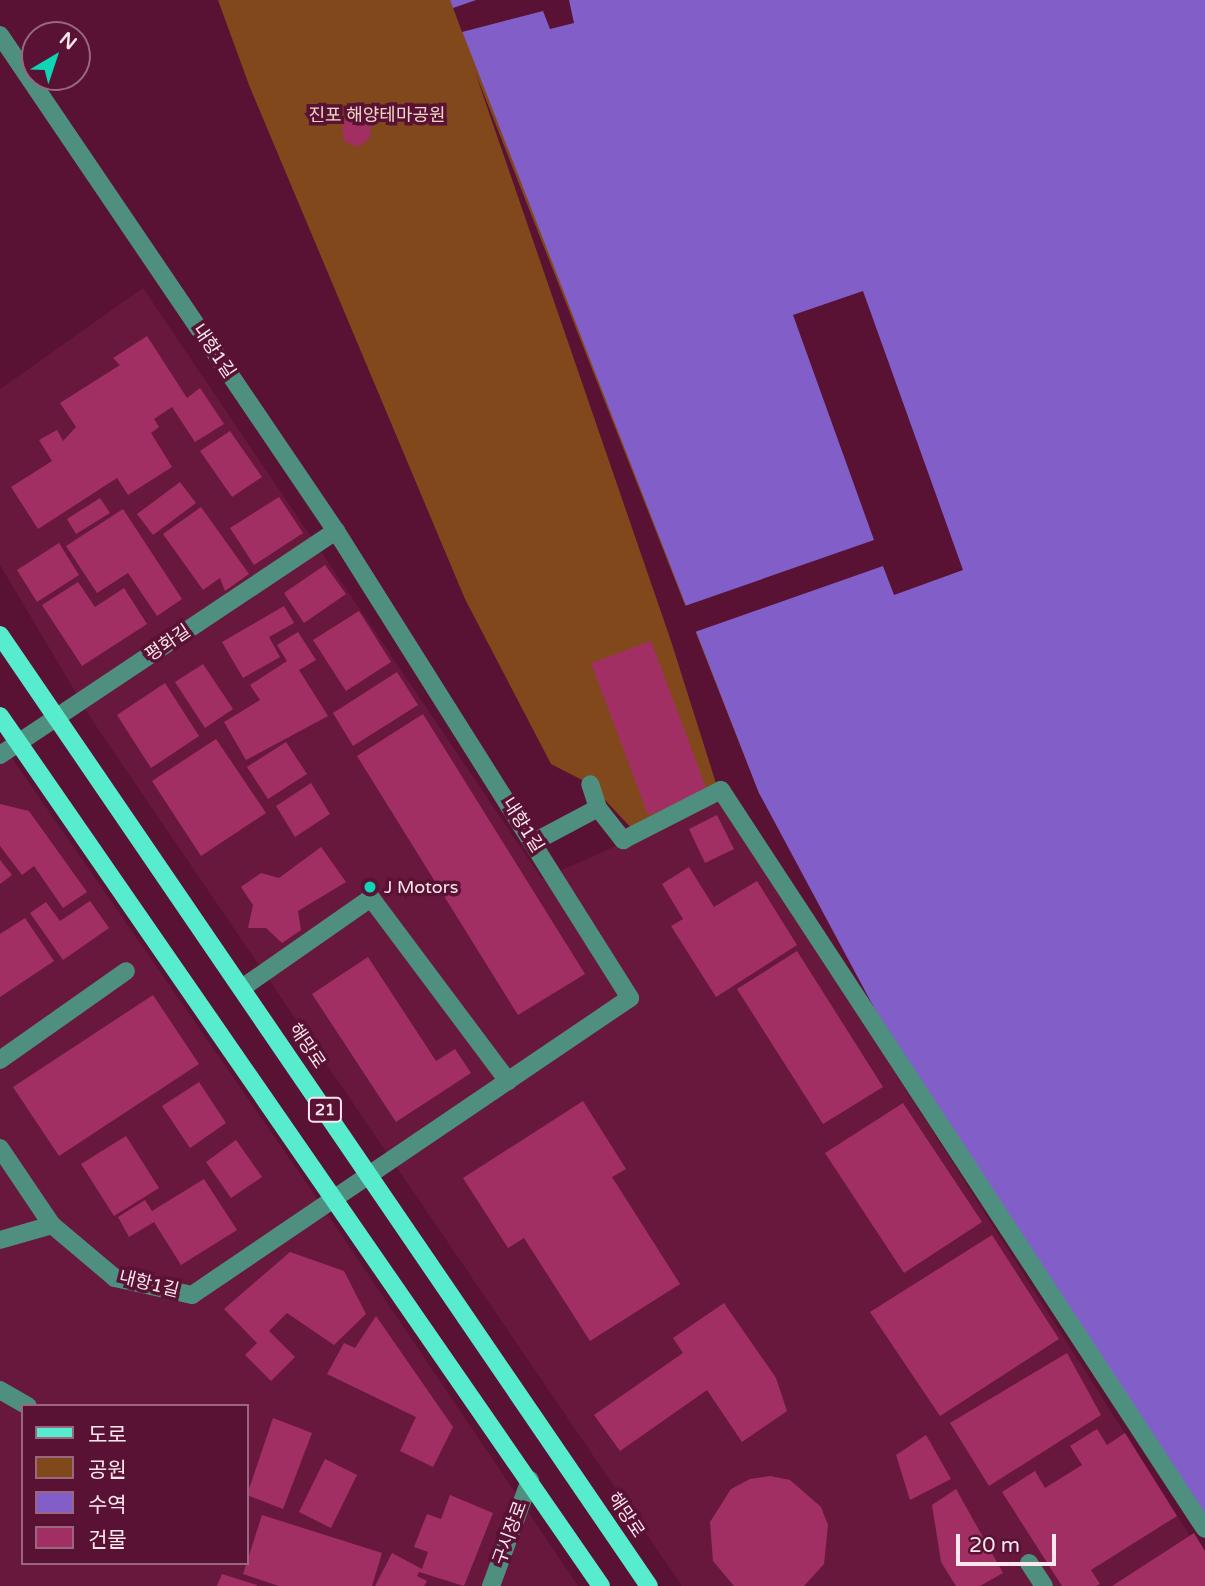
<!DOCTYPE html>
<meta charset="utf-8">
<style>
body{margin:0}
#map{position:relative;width:1205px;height:1586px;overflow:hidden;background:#591134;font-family:"Varela Round","Noto Sans KR",sans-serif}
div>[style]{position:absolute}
.built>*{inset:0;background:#68183d}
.green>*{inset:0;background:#81491b}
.water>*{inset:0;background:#825fc8}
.pier>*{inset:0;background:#591134}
.building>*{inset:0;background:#a22f64}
.minor>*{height:18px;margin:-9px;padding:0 9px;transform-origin:9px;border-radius:9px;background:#4f8f80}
.major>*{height:18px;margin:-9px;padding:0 9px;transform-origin:9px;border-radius:9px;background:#57eccd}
.dots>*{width:19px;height:19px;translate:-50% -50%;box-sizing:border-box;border:4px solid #591134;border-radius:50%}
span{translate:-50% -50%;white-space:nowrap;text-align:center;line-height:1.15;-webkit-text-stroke:7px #591134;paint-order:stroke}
.shield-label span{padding:2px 5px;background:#591134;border:2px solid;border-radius:5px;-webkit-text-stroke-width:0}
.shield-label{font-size:16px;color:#f9e7ed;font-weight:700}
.park-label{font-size:18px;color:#f0d6c4}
.street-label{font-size:18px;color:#f9e7ed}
.poi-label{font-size:18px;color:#f9e7ed}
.left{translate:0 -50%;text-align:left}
.legend{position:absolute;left:21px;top:1404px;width:228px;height:161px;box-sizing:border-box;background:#591134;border:2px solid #99677e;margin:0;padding:9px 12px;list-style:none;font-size:21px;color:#f9e7ed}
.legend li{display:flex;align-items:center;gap:14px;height:35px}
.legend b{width:35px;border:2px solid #99677e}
.north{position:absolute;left:21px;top:21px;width:70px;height:70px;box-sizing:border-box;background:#591134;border:2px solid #99677e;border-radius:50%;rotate:39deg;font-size:19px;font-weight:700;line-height:28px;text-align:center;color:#f9e7ed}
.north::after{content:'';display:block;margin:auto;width:24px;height:32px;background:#0dd5b5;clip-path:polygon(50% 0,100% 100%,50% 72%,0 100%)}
.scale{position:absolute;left:956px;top:1534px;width:100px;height:32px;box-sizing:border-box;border:4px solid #f9e7ed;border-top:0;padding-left:9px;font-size:21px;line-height:24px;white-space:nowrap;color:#f9e7ed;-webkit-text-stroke:5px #591134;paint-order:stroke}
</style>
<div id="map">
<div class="built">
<i style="clip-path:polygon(143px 288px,542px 879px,721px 799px,1205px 1559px,1205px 1586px,682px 1586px,92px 720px,0 565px,0 389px)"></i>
<i style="clip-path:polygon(evenodd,0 741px,314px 1194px,578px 1586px,0 1586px,0 741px,23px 1406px,247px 1406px,247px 1563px,23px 1563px,23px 1406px)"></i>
</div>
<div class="green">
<i style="clip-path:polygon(218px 0,1205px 0,1205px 1515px,759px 793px,475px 72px,671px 641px,721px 799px,635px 832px,590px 784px,551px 764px,465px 599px,249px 85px)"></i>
</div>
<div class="water">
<i style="clip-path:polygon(450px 0,1205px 0,1205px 1515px,908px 1071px,759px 793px)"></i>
</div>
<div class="pier">
<i style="clip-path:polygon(476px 0,569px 0,574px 23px,550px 29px,543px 11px,462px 32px,453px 8px)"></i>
<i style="clip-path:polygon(863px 291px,963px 570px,894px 595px,883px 566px,692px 633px,682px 607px,874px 540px,793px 315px)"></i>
</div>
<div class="building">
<i style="clip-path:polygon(357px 116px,371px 123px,370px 138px,358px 147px,344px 141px,342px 123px)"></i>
<i style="clip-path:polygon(147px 336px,187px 398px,200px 388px,224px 424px,195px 442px,172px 407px,154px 419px,159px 427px,151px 433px,172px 467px,128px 495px,117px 478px,38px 529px,11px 487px,52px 461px,39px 440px,57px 430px,63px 441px,76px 427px,60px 403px,120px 365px,113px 358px)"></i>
<i style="clip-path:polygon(230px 431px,262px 477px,232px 497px,200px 451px)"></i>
<i style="clip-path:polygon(180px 482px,196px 503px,153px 535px,137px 514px)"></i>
<i style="clip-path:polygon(279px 497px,303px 533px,254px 565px,230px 528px)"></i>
<i style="clip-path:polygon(100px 498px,110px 513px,76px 534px,67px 519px)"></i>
<i style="clip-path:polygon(201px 507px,249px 574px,225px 591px,220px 578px,203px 590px,163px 534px)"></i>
<i style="clip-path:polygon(123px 509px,182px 599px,157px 616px,128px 573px,97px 593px,66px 546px)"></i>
<i style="clip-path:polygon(59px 543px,79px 575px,37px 602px,17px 570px)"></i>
<i style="clip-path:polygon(325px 565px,346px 594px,304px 623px,284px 593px)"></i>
<i style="clip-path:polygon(78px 582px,95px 607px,124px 588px,147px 624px,82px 666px,42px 605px)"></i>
<i style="clip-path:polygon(284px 606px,294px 623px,269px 637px,280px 657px,243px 678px,222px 642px)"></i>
<i style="clip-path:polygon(359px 611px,391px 662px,346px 691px,313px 640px)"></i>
<i style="clip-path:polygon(298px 632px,316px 660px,299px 670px,328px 716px,246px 760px,224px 722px,260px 700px,250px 685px,287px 661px,277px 645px)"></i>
<i style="clip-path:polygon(651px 641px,708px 793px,648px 815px,591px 663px)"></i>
<i style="clip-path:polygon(203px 664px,233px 709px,205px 728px,175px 682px)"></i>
<i style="clip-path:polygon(397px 672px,418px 705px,353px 746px,333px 713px)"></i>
<i style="clip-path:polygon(165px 683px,199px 736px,151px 768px,117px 715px)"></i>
<i style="clip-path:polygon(423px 714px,585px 974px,518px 1015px,357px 756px)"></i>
<i style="clip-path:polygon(216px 739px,266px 813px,201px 856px,152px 781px)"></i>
<i style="clip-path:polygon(286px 742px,307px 774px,268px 799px,247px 767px)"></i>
<i style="clip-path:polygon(311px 783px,330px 814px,295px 837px,276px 806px)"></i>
<i style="clip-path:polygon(0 804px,29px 811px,87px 892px,63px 908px,34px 866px,22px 875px,0 846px)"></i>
<i style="clip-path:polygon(717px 815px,734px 849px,705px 863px,689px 829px)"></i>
<i style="clip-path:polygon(321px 847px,346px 882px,298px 911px,301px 930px,282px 943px,266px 928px,248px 928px,253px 905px,241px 887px,261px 873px,279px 878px)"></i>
<i style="clip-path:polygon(0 860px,12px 875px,0 884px)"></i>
<i style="clip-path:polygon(689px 867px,714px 907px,757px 881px,797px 945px,716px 997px,671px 926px,683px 919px,662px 884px)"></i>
<i style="clip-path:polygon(90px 901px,109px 928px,63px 960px,30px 913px,46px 902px,60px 921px)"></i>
<i style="clip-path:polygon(25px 918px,54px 961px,0 997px,0 934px)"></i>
<i style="clip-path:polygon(797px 951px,883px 1087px,823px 1124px,737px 989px)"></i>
<i style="clip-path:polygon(368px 957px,436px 1061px,455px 1049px,471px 1073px,396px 1122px,312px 994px)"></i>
<i style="clip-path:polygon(153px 995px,199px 1064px,59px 1156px,13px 1087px)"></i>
<i style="clip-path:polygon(199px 1082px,226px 1123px,190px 1148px,162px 1106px)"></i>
<i style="clip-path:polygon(583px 1101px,626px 1169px,612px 1177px,680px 1284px,590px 1341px,524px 1238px,508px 1248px,463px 1178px)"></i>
<i style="clip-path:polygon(903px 1103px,982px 1222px,904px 1273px,825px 1153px)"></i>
<i style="clip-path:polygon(126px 1136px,159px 1188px,114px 1216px,81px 1164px)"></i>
<i style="clip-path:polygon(236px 1140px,262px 1177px,231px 1198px,206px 1162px)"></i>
<i style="clip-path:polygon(204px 1179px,237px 1230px,181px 1265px,154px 1222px,129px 1237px,118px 1217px,145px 1200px,152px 1211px)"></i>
<i style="clip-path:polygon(992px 1235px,1059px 1339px,940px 1416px,870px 1312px)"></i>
<i style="clip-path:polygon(290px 1252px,344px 1271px,366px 1314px,334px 1345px,287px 1313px,269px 1331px,295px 1357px,271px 1381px,245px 1355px,257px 1343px,224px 1309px)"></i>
<i style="clip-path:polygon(724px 1303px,776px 1378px,787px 1411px,742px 1442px,707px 1390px,620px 1451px,594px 1415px,683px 1353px,673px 1338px)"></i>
<i style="clip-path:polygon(376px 1316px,453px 1427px,433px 1467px,400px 1451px,416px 1417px,327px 1374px,344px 1343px,355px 1348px)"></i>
<i style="clip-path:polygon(1067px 1353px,1101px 1415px,989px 1486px,950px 1423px)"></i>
<i style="clip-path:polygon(273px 1418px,312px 1433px,283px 1509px,247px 1495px)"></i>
<i style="clip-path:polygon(1097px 1429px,1107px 1445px,1125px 1433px,1177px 1516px,1091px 1570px,1100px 1584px,1096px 1586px,1062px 1586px,1002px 1492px,1035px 1471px,1045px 1488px,1082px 1465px,1070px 1446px)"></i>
<i style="clip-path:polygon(926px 1435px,951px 1479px,910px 1500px,896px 1455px)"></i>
<i style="clip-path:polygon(325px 1459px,357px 1475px,331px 1528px,299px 1512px)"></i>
<i style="clip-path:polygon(770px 1476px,790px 1480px,821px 1507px,828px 1525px,824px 1564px,804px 1586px,734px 1586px,713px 1561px,710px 1522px,731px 1489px,750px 1479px)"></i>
<i style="clip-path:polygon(956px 1489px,1003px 1573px,980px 1586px,956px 1586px,941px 1562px,932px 1505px)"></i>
<i style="clip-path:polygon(450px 1495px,493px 1513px,464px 1586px,419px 1572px,417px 1576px,427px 1581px,424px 1586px,375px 1586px,392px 1553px,422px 1569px,428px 1552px,414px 1547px,427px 1514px,441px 1519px)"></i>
<i style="clip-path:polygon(262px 1515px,382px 1553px,372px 1586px,279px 1586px,243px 1574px)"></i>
<i style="clip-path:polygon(1194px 1533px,1205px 1551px,1205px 1586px,1112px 1586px)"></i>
<i style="clip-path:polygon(222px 1574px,257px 1585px,257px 1586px,217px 1586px)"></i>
</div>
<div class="minor">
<i style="left:0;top:35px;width:599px;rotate:55.89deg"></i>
<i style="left:336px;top:531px;width:552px;rotate:57.81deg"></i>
<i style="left:630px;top:998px;width:529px;rotate:145.86deg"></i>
<i style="left:192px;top:1295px;width:79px;rotate:-167.6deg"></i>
<i style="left:115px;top:1278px;width:82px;rotate:-139.9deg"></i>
<i style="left:52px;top:1225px;width:54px;rotate:163.9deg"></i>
<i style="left:0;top:755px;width:404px;rotate:-33.7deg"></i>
<i style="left:598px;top:808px;width:41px;rotate:52deg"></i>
<i style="left:623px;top:840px;width:110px;rotate:-27deg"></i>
<i style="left:721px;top:790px;width:883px;rotate:56.78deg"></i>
<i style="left:534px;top:842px;width:72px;rotate:-28deg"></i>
<i style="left:598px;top:808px;width:25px;rotate:-108deg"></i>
<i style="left:242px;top:988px;width:157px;rotate:-34.9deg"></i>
<i style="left:371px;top:898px;width:229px;rotate:53.2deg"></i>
<i style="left:0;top:1060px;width:154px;rotate:-35.2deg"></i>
<i style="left:0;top:1148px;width:93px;rotate:56deg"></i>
<i style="left:0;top:1390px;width:32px;rotate:30deg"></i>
<i style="left:1029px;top:1563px;width:27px;rotate:57deg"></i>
<i style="left:491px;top:1586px;width:113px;rotate:-69.8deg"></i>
</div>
<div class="major">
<i style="left:0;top:635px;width:1151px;rotate:55.69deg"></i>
<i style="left:0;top:716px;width:1057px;rotate:55.36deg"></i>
</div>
<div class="dots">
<i style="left:370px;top:887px;background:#0dd5b5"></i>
</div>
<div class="shield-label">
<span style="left:325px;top:1110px">21</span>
</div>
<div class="park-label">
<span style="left:377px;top:115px">진포 해양테마공원</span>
</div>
<div class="street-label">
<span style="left:214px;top:351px;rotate:56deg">내항1길</span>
<span style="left:168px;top:643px;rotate:-34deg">평화길</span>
<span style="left:523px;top:825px;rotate:58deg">내항1길</span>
<span style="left:307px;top:1046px;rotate:56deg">해망로</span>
<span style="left:149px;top:1284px;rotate:14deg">내항1길</span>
<span style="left:626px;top:1515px;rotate:56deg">해망로</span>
<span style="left:510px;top:1533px;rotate:-70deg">구시장로</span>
</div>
<div class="poi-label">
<span class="left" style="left:384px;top:887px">J Motors</span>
</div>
<ul class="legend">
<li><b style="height:9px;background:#57eccd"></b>도로</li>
<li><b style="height:19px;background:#81491b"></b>공원</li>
<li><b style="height:19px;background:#825fc8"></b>수역</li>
<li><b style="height:19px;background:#a22f64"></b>건물</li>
</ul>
<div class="north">N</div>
<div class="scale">20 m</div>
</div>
